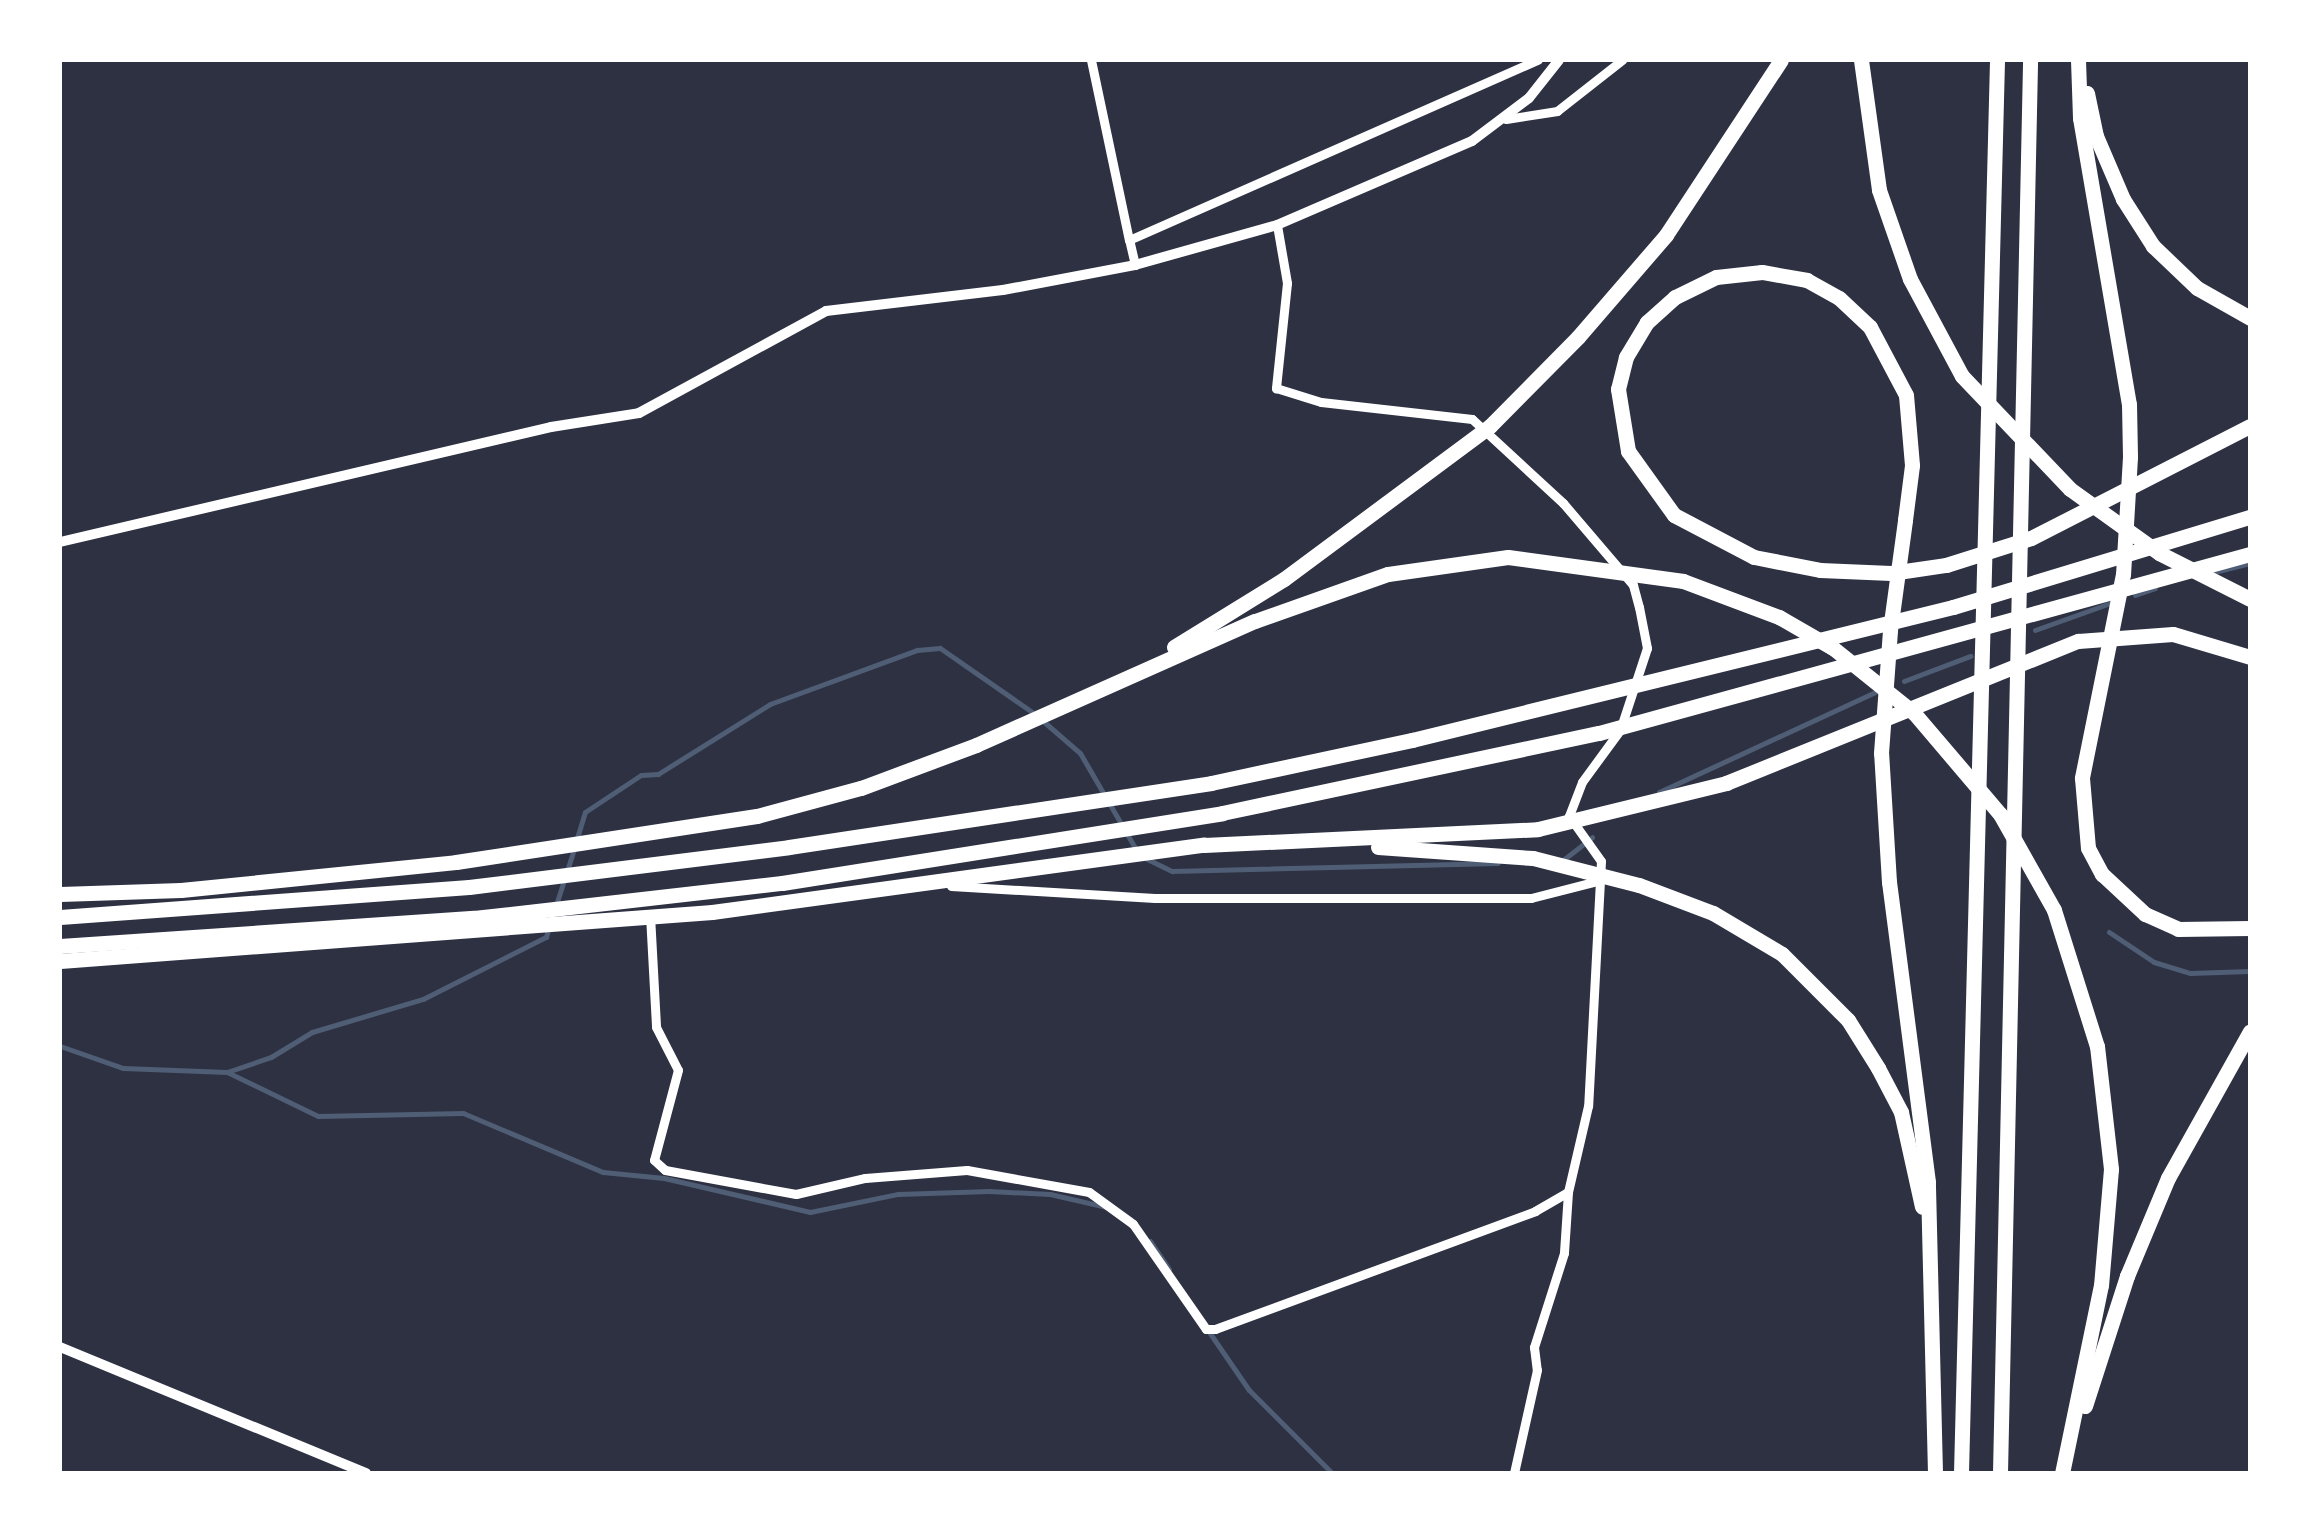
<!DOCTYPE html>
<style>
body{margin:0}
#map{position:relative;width:2310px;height:1533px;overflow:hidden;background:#2d3142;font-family:"Zilla Slab",serif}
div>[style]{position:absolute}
.stream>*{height:5px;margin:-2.5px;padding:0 2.5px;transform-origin:2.5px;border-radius:2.5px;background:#4f5d75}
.minor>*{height:9px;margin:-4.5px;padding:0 4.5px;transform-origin:4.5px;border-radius:4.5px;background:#fff}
.tertiary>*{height:10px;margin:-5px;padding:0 5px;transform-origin:5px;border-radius:5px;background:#fff}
.motorway>*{height:15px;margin:-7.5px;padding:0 7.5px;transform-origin:7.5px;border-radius:7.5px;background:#fff}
span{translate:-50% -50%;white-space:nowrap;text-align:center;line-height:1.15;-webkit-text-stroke:9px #fff;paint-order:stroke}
.frame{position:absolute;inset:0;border:62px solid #fff;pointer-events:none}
</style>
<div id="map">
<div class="stream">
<i style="left:2214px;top:572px;width:37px;rotate:-14deg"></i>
<i style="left:2135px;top:595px;width:21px;rotate:-19deg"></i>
<i style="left:2035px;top:630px;width:83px;rotate:-19.7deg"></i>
<i style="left:1904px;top:681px;width:71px;rotate:-20.7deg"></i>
<i style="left:1043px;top:721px;width:49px;rotate:40.9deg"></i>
<i style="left:1080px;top:753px;width:116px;rotate:59.9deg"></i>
<i style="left:1659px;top:792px;width:243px;rotate:-24.8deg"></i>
<i style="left:577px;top:838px;width:27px;rotate:-73deg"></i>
<i style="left:585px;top:812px;width:67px;rotate:-33.5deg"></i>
<i style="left:641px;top:775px;width:17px;rotate:-3deg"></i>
<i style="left:658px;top:774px;width:132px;rotate:-32deg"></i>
<i style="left:770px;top:704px;width:157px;rotate:-20.2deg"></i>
<i style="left:917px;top:650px;width:23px;rotate:-5deg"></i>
<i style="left:940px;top:648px;width:116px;rotate:34.8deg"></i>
<i style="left:1147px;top:859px;width:28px;rotate:26deg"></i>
<i style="left:1172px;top:871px;width:326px;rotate:-1.4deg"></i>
<i style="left:1563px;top:860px;width:37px;rotate:-38deg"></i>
<i style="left:556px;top:905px;width:59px;rotate:-72.2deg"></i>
<i style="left:2109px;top:932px;width:54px;rotate:33.7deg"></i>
<i style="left:2154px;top:962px;width:38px;rotate:17deg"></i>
<i style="left:2190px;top:973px;width:60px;rotate:-1.9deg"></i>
<i style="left:60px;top:1046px;width:67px;rotate:19.2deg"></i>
<i style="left:123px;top:1068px;width:104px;rotate:2.2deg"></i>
<i style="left:227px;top:1072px;width:46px;rotate:-18.8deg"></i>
<i style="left:271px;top:1057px;width:48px;rotate:-31.4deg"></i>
<i style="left:312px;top:1032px;width:116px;rotate:-16.6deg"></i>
<i style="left:423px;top:999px;width:138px;rotate:-26.8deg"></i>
<i style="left:546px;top:937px;width:7px;rotate:-74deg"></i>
<i style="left:227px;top:1072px;width:101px;rotate:25.8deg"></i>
<i style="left:318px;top:1116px;width:145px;rotate:-1.2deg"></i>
<i style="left:463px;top:1113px;width:152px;rotate:22.9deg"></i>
<i style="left:603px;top:1172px;width:61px;rotate:5.6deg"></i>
<i style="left:664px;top:1178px;width:150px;rotate:13.1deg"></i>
<i style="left:810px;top:1212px;width:90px;rotate:-11.6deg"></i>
<i style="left:898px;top:1194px;width:91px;rotate:-1.9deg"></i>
<i style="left:989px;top:1191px;width:61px;rotate:2.8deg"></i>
<i style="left:1050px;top:1194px;width:57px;rotate:13.1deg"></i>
<i style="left:1150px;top:1241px;width:34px;rotate:56deg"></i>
<i style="left:1207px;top:1329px;width:74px;rotate:55.5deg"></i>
<i style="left:1249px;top:1390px;width:117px;rotate:45deg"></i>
</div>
<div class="minor">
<i style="left:1091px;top:60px;width:184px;rotate:78.1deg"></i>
<i style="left:1506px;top:119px;width:52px;rotate:-8.9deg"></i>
<i style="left:1557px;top:111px;width:83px;rotate:-38.1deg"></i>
<i style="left:1277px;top:225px;width:59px;rotate:80.2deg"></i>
<i style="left:1287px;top:283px;width:106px;rotate:96deg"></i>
<i style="left:1276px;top:388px;width:47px;rotate:17.3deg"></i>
<i style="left:1321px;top:402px;width:152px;rotate:6.4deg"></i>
<i style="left:1472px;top:419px;width:124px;rotate:42.7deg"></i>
<i style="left:1563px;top:503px;width:108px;rotate:49.5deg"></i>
<i style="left:1633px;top:585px;width:23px;rotate:75deg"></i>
<i style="left:1639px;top:607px;width:42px;rotate:79deg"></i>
<i style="left:1647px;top:648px;width:86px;rotate:108.2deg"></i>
<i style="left:1620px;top:730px;width:64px;rotate:126.2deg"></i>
<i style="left:1582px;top:782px;width:36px;rotate:111deg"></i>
<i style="left:1569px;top:816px;width:55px;rotate:54.6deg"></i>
<i style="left:1601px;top:861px;width:245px;rotate:93deg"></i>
<i style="left:1588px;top:1106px;width:88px;rotate:103.1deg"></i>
<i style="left:1568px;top:1192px;width:61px;rotate:93.8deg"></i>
<i style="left:1564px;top:1253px;width:99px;rotate:107.7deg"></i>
<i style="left:1534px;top:1347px;width:23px;rotate:83deg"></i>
<i style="left:1537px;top:1370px;width:106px;rotate:102.6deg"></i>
<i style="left:1135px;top:265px;width:26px;rotate:-103deg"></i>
<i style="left:1129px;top:240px;width:447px;rotate:-23.8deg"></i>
<i style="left:951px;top:886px;width:204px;rotate:3.4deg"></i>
<i style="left:1155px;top:898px;width:376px"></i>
<i style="left:1531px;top:898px;width:72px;rotate:-14.4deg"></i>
<i style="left:650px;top:915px;width:112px;rotate:86.9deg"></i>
<i style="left:656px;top:1027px;width:48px;rotate:62.9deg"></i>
<i style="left:678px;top:1070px;width:93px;rotate:104.9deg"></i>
<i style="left:654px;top:1160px;width:15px;rotate:42deg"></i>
<i style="left:665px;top:1170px;width:133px;rotate:10.4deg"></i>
<i style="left:796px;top:1194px;width:71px;rotate:-13.1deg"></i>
<i style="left:865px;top:1178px;width:102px;rotate:-4.5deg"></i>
<i style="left:967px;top:1170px;width:124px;rotate:10.2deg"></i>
<i style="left:1089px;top:1192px;width:54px;rotate:36deg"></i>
<i style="left:1133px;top:1224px;width:128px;rotate:55.2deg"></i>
<i style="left:1206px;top:1329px;width:9px"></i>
<i style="left:1215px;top:1329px;width:341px;rotate:-20.2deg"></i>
<i style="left:1535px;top:1211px;width:38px;rotate:-30deg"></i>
</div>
<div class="tertiary">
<i style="left:60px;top:542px;width:504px;rotate:-13.18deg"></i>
<i style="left:551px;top:427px;width:89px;rotate:-9deg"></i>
<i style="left:639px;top:413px;width:213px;rotate:-28.6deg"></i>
<i style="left:826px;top:311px;width:178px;rotate:-6.8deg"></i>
<i style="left:1003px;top:290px;width:134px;rotate:-10.7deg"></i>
<i style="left:1135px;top:265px;width:148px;rotate:-15.7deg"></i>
<i style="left:1277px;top:225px;width:212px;rotate:-23.3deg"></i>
<i style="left:1472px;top:141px;width:71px;rotate:-37deg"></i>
<i style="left:1529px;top:98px;width:48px;rotate:-51.7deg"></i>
<i style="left:60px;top:1347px;width:331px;rotate:22.4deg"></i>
</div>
<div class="motorway">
<i style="left:1861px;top:60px;width:131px;rotate:82.1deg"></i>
<i style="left:1879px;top:190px;width:94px;rotate:70.8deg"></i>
<i style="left:1910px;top:279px;width:110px;rotate:61.8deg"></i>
<i style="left:1962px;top:376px;width:156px;rotate:46.3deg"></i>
<i style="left:2070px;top:489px;width:110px;rotate:35.7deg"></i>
<i style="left:2159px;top:553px;width:102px;rotate:26.8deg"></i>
<i style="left:2078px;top:60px;width:58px;rotate:88deg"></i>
<i style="left:2080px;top:118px;width:290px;rotate:80.3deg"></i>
<i style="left:2129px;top:404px;width:53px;rotate:88.9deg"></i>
<i style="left:2130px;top:457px;width:117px;rotate:93.4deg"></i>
<i style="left:2123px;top:574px;width:208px;rotate:101.4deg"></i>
<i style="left:2082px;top:778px;width:70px;rotate:85.1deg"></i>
<i style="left:2088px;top:848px;width:30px;rotate:62deg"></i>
<i style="left:2102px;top:874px;width:59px;rotate:42.9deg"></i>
<i style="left:2145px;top:914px;width:36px;rotate:24deg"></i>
<i style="left:2178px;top:929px;width:72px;rotate:-0.8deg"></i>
<i style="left:2087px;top:93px;width:44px;rotate:78.2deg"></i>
<i style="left:2096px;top:136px;width:69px;rotate:66.8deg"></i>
<i style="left:2123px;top:199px;width:56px;rotate:57.4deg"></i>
<i style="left:2153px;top:246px;width:61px;rotate:43.7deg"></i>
<i style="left:2197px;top:288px;width:61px;rotate:29.5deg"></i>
<i style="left:1174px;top:647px;width:129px;rotate:-31.7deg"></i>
<i style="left:1284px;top:579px;width:257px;rotate:-36.6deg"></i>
<i style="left:1490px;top:426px;width:125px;rotate:-45.3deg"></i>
<i style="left:1578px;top:337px;width:135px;rotate:-49.2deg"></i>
<i style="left:1666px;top:235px;width:209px;rotate:-56.7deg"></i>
<i style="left:1378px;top:847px;width:155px;rotate:4.1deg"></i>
<i style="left:1533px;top:858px;width:109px;rotate:14.3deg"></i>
<i style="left:1639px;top:885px;width:79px;rotate:20.7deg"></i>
<i style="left:1713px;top:913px;width:80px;rotate:30.7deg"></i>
<i style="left:1782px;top:954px;width:93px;rotate:45deg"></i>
<i style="left:1848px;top:1020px;width:57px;rotate:58deg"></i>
<i style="left:1878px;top:1068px;width:50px;rotate:62.4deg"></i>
<i style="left:1901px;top:1112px;width:97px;rotate:77.5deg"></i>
<i style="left:60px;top:894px;width:121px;rotate:-1.9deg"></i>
<i style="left:181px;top:890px;width:276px;rotate:-5.8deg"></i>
<i style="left:456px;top:862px;width:304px;rotate:-8.7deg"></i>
<i style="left:757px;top:816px;width:108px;rotate:-15.1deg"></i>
<i style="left:861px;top:788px;width:123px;rotate:-20.5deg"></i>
<i style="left:976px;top:745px;width:305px;rotate:-24deg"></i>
<i style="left:1255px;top:621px;width:141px;rotate:-19.5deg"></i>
<i style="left:1388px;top:574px;width:121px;rotate:-8.1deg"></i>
<i style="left:1508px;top:557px;width:177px;rotate:7.8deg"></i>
<i style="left:1683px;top:581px;width:103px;rotate:20.6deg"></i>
<i style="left:1779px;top:617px;width:62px;rotate:29.9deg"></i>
<i style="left:1833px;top:648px;width:104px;rotate:38.7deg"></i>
<i style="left:1914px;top:713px;width:133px;rotate:49.6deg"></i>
<i style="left:2000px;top:814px;width:110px;rotate:60.6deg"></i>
<i style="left:2054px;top:910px;width:143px;rotate:72.5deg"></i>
<i style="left:2097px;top:1046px;width:124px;rotate:83.5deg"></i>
<i style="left:2111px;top:1169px;width:116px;rotate:94.9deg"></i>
<i style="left:2101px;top:1285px;width:192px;rotate:101.7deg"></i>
<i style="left:60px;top:917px;width:410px;rotate:-4.2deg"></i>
<i style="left:469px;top:887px;width:322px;rotate:-7.1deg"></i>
<i style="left:789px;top:847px;width:427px;rotate:-8.6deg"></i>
<i style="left:1211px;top:783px;width:206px;rotate:-12.1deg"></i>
<i style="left:1412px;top:740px;width:557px;rotate:-13.81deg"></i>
<i style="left:1953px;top:607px;width:310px;rotate:-16.9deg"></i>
<i style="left:60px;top:946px;width:415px;rotate:-3.9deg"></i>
<i style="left:474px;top:918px;width:310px;rotate:-6.5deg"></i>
<i style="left:782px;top:883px;width:446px;rotate:-9deg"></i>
<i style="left:1222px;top:813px;width:385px;rotate:-12deg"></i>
<i style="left:1599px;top:733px;width:675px;rotate:-15.37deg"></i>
<i style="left:60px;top:961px;width:654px;rotate:-4.3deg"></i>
<i style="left:712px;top:912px;width:497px;rotate:-7.8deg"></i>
<i style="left:1204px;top:845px;width:334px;rotate:-2.7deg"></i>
<i style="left:1538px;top:829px;width:194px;rotate:-13.7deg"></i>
<i style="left:1726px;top:783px;width:380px;rotate:-22deg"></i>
<i style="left:2078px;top:641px;width:95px;rotate:-4.2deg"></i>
<i style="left:2173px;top:634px;width:80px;rotate:16.6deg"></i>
<i style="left:2085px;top:1406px;width:137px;rotate:-72.1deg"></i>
<i style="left:2127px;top:1276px;width:106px;rotate:-67.3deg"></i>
<i style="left:2168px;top:1178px;width:168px;rotate:-60.8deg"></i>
<i style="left:1935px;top:1473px;width:291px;rotate:-91.4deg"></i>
<i style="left:1928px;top:1182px;width:303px;rotate:-97.4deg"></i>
<i style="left:1889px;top:882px;width:129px;rotate:-93.5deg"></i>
<i style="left:1881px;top:753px;width:123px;rotate:-85.8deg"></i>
<i style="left:1890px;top:630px;width:111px;rotate:-82.2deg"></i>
<i style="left:1905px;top:520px;width:55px;rotate:-82.7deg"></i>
<i style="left:1912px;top:465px;width:70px;rotate:-94.9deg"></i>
<i style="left:1906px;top:395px;width:77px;rotate:-117.9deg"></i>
<i style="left:1870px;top:327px;width:42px;rotate:-136.9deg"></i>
<i style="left:1839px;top:298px;width:37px;rotate:-151deg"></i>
<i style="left:1807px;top:280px;width:46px;rotate:-169.9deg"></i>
<i style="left:1762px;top:272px;width:46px;rotate:173.8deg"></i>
<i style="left:1716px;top:277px;width:46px;rotate:154deg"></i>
<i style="left:1675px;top:297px;width:38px;rotate:138deg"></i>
<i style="left:1647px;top:322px;width:41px;rotate:121deg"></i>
<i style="left:1626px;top:357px;width:33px;rotate:104deg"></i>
<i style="left:1618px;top:389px;width:63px;rotate:80.8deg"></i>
<i style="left:1628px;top:451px;width:79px;rotate:54.3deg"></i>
<i style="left:1674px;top:515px;width:90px;rotate:27.7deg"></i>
<i style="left:1754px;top:557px;width:67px;rotate:11.1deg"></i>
<i style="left:1820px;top:570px;width:71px;rotate:2.4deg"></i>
<i style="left:1891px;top:573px;width:56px;rotate:-8.3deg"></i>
<i style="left:1946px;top:565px;width:89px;rotate:-17.6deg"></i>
<i style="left:2031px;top:538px;width:246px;rotate:-27.1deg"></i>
<i style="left:1961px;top:1473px;width:1413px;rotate:-88.54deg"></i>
<i style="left:2000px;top:1473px;width:1413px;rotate:-88.78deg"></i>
</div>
<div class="frame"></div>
</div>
